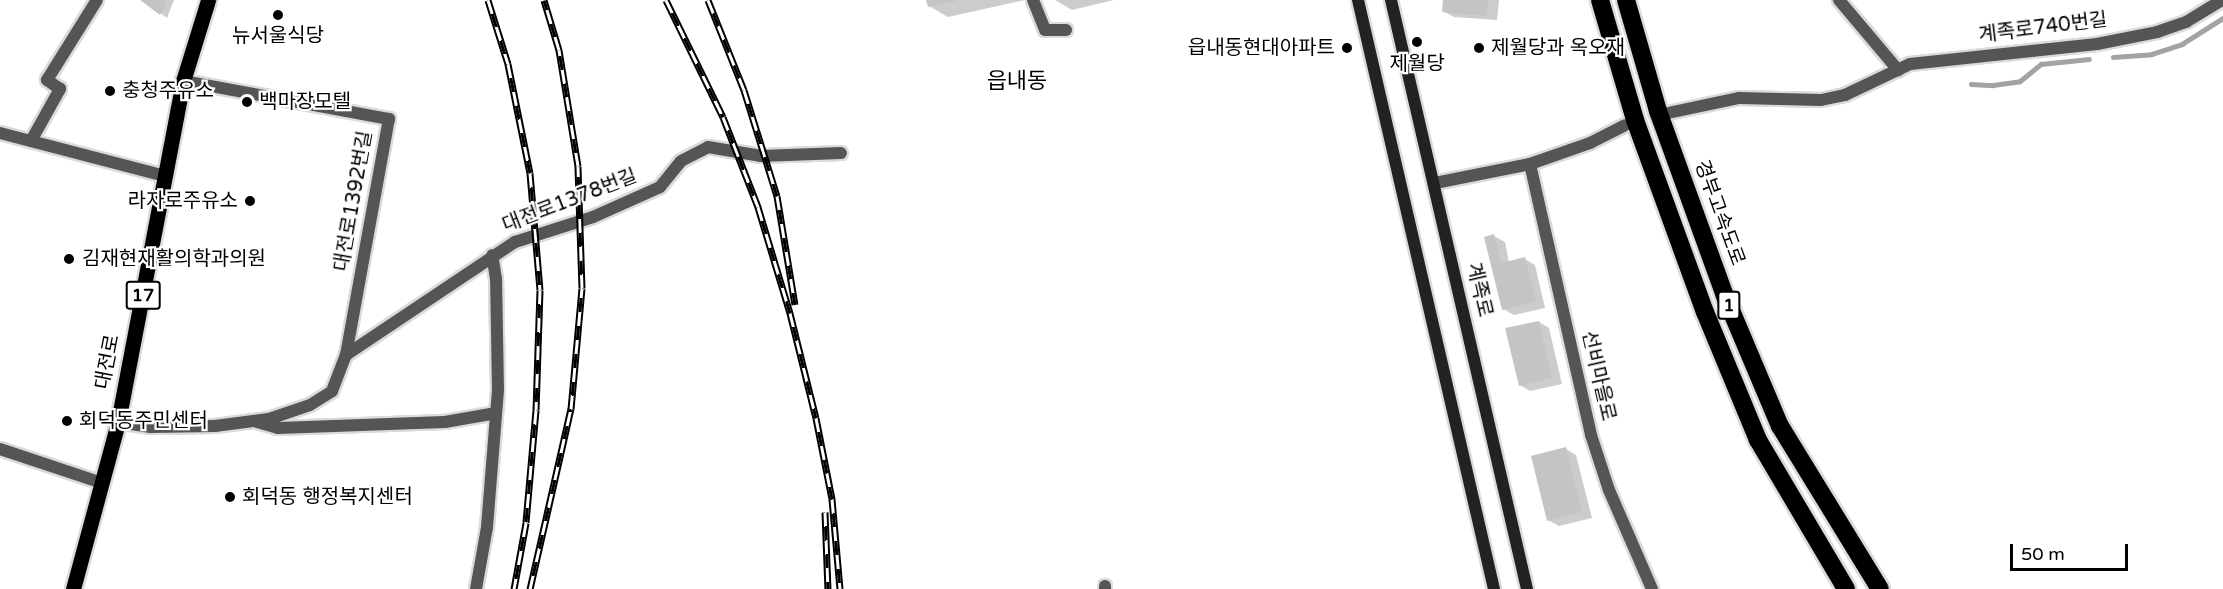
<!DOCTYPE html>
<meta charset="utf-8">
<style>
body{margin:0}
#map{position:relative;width:2223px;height:589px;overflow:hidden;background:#fff;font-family:"Varela Round","Noto Sans KR",sans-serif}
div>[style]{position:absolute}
.shadow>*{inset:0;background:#0003}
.stream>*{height:4.5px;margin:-2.25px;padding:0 2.25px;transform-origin:2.25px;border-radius:2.25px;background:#a3a3a3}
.building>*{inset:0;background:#c4c4c4}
.roads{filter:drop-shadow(2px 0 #dbdbdb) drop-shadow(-2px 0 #dbdbdb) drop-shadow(0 2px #dbdbdb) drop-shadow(0 -2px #dbdbdb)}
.minor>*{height:12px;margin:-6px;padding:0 6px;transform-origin:6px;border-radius:6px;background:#555}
.secondary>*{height:12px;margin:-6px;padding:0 6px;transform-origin:6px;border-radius:6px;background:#222}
.primary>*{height:15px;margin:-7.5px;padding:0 7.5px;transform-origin:7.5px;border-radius:7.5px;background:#000}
.motorway>*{height:18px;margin:-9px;padding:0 9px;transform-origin:9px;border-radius:9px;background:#000}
.rail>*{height:7px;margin-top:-3.5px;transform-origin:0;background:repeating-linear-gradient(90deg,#fff 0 14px,#000 0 28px);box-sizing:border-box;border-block:2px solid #000}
.dots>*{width:16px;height:16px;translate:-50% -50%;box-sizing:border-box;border:3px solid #fff;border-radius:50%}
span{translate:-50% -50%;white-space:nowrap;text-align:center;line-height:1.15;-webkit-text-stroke:4.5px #fff;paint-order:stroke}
.shield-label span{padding:2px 4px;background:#fff;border:2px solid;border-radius:4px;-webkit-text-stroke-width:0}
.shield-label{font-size:18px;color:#000;font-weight:700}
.street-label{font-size:20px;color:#000}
.poi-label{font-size:20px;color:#000}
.right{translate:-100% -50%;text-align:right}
.left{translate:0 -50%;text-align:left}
.quarter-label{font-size:22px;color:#000}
.scale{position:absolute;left:2010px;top:544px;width:118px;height:27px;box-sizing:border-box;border:3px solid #000;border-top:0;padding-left:8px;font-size:18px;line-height:21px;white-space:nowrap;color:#000;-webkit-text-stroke:4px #fff;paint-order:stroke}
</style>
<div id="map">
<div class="shadow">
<i style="clip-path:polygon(143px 0,174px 0,167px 18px)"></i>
<i style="clip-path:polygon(928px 0,1025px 0,948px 17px,929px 6px)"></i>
<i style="clip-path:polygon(1055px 0,1114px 0,1072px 10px)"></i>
<i style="clip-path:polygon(1478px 0,1499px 0,1497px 20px,1454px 17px,1443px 11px)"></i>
<i style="clip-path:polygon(1494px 236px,1505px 242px,1509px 263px,1525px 259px,1535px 265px,1545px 308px,1514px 315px,1503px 309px)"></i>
<i style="clip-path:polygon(1539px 322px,1549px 328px,1562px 384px,1530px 391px,1520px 385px)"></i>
<i style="clip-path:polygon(1566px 449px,1576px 455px,1592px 518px,1559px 526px,1548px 520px)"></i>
</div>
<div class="stream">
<i style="left:2113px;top:57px;width:39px;rotate:-4deg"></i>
<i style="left:2152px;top:54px;width:32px;rotate:-18deg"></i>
<i style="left:2182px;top:44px;width:49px;rotate:-32.4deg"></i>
<i style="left:1971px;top:84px;width:22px;rotate:3deg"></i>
<i style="left:1993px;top:85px;width:27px;rotate:-8deg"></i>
<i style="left:2020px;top:81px;width:27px;rotate:-39deg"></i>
<i style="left:2041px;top:64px;width:48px;rotate:-5.9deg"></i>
</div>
<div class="building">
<i style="clip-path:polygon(140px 0,166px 0,166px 3px,160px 15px)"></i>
<i style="clip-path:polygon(926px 0,956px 0,956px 1px,928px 7px)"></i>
<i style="clip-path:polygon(1443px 0,1488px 0,1487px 16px,1442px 12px)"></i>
<i style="clip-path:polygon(1494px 234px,1501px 263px,1525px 257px,1536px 302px,1502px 310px,1484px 237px)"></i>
<i style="clip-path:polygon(1539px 321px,1552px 378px,1519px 386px,1505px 328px)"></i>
<i style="clip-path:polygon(1566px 447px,1582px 512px,1547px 521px,1531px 456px)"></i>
</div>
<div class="roads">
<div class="minor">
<i style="left:1033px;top:0;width:32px;rotate:68deg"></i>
<i style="left:1045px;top:30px;width:21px"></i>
<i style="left:1839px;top:0;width:92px;rotate:49.9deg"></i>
<i style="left:1668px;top:113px;width:73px;rotate:-11.9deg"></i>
<i style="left:1739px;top:98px;width:82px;rotate:1.4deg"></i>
<i style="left:1821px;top:100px;width:25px;rotate:-12deg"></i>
<i style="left:1845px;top:95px;width:72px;rotate:-25.5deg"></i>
<i style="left:1910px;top:64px;width:188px;rotate:-6.1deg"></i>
<i style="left:2097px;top:44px;width:61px;rotate:-11.3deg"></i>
<i style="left:2157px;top:32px;width:31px;rotate:-19deg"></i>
<i style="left:2186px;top:22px;width:42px;rotate:-31.4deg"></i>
<i style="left:0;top:133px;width:171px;rotate:14.6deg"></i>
<i style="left:31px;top:141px;width:60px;rotate:-60.9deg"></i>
<i style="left:60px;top:89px;width:16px;rotate:-145deg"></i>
<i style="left:47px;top:80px;width:94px;rotate:-58deg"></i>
<i style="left:1530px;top:164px;width:278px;rotate:77.3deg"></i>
<i style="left:1591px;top:435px;width:58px;rotate:71.9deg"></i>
<i style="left:1609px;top:490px;width:108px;rotate:66.5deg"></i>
<i style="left:1435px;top:183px;width:97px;rotate:-11.3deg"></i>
<i style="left:1530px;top:164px;width:64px;rotate:-19.3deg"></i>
<i style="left:1590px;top:143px;width:39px;rotate:-27deg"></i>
<i style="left:346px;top:355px;width:203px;rotate:-33.8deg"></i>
<i style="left:515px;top:242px;width:82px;rotate:-17.8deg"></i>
<i style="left:593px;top:217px;width:73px;rotate:-24.1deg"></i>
<i style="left:660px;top:187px;width:33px;rotate:-51deg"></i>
<i style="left:681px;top:161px;width:30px;rotate:-27deg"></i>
<i style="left:708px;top:147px;width:54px;rotate:9.6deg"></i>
<i style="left:761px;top:156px;width:80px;rotate:-2.1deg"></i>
<i style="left:118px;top:422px;width:33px;rotate:9deg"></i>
<i style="left:151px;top:427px;width:64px;rotate:-0.9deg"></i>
<i style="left:215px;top:426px;width:54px;rotate:-7.4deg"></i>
<i style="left:269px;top:419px;width:43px;rotate:-18.9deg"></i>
<i style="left:310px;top:405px;width:26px;rotate:-32deg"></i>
<i style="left:332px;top:391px;width:39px;rotate:-69deg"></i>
<i style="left:346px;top:355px;width:240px;rotate:-79.7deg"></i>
<i style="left:389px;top:119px;width:209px;rotate:-169.5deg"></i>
<i style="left:257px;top:422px;width:22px;rotate:16deg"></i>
<i style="left:278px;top:428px;width:167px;rotate:-2.1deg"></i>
<i style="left:445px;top:422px;width:52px;rotate:-10deg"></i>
<i style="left:0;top:449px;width:108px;rotate:18.4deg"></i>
<i style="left:1105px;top:586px;width:3px;rotate:90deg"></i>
<i style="left:476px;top:589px;width:63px;rotate:-79.9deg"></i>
<i style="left:487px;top:527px;width:137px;rotate:-85.4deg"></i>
<i style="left:498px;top:390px;width:111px;rotate:-91deg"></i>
<i style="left:496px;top:279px;width:24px;rotate:-99deg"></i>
</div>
<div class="secondary">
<i style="left:1358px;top:0;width:604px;rotate:77deg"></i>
<i style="left:1391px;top:0;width:604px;rotate:77deg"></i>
</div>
<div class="primary">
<i style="left:73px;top:589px;width:173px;rotate:-74.9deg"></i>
<i style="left:118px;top:422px;width:347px;rotate:-79.2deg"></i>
<i style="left:183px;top:81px;width:85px;rotate:-72.8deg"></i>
</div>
<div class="motorway">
<i style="left:1600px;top:0;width:125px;rotate:73.7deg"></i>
<i style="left:1635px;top:120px;width:204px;rotate:70deg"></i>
<i style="left:1705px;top:312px;width:139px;rotate:67.5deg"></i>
<i style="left:1758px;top:440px;width:173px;rotate:59.4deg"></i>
<i style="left:1626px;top:0;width:116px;rotate:73.9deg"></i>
<i style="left:1658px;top:111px;width:197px;rotate:70.1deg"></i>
<i style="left:1725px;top:296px;width:141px;rotate:67.1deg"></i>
<i style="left:1780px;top:426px;width:191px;rotate:58.5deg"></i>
</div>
</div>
<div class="rail">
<i style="left:488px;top:0;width:67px;rotate:72.6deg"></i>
<i style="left:508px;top:64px;width:111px;rotate:78.6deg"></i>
<i style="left:530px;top:173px;width:117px;rotate:85.1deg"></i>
<i style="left:540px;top:290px;width:120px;rotate:91.9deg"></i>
<i style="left:536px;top:410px;width:113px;rotate:95.1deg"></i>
<i style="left:526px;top:523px;width:67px;rotate:100.3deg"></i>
<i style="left:666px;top:0;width:130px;rotate:64deg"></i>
<i style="left:723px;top:117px;width:97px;rotate:68.7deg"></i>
<i style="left:758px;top:207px;width:111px;rotate:73.2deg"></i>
<i style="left:790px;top:313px;width:108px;rotate:76.1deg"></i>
<i style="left:816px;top:418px;width:83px;rotate:78.8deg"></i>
<i style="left:832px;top:499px;width:90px;rotate:84.9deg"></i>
<i style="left:708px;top:0;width:97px;rotate:68.2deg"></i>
<i style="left:744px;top:90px;width:111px;rotate:72.7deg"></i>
<i style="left:777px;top:196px;width:110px;rotate:80.6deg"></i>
<i style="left:825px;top:512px;width:77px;rotate:87.8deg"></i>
<i style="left:530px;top:589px;width:185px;rotate:-77.2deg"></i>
<i style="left:571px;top:409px;width:121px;rotate:-84.8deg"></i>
<i style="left:582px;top:288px;width:122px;rotate:-91.9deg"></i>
<i style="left:578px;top:166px;width:118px;rotate:-99.3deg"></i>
<i style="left:559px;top:50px;width:52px;rotate:-106.7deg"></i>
</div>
<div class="dots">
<i style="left:278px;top:15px;background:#000"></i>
<i style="left:1417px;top:42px;background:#000"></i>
<i style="left:1347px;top:48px;background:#000"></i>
<i style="left:1479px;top:48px;background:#000"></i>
<i style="left:110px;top:91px;background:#000"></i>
<i style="left:247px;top:102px;background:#000"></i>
<i style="left:250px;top:201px;background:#000"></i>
<i style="left:69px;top:259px;background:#000"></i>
<i style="left:67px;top:421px;background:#000"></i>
<i style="left:230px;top:497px;background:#000"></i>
</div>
<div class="shield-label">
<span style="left:143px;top:295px">17</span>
<span style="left:1729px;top:305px">1</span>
</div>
<div class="street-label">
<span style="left:2043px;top:28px;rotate:-7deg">계족로740번길</span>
<span style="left:354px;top:201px;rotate:-80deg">대전로1392번길</span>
<span style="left:570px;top:201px;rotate:-21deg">대전로1378번길</span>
<span style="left:1719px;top:213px;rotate:70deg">경부고속도로</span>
<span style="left:1479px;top:290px;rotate:77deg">계족로</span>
<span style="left:108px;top:362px;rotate:-79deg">대전로</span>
<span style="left:1598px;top:376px;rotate:77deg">선비마을로</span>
</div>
<div class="poi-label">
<span style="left:278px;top:36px">뉴서울식당</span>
<span class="right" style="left:1335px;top:48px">읍내동현대아파트</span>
<span class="left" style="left:1491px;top:48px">제월당과 옥오재</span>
<span style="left:1417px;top:64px">제월당</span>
<span class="left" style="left:122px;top:91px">충청주유소</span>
<span class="left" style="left:259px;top:102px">백마장모텔</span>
<span class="right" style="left:238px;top:201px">라자로주유소</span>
<span class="left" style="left:82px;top:259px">김재현재활의학과의원</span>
<span class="left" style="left:79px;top:421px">회덕동주민센터</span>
<span class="left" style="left:242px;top:497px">회덕동 행정복지센터</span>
</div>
<div class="quarter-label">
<span style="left:1017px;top:82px">읍내동</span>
</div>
<div class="scale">50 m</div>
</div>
